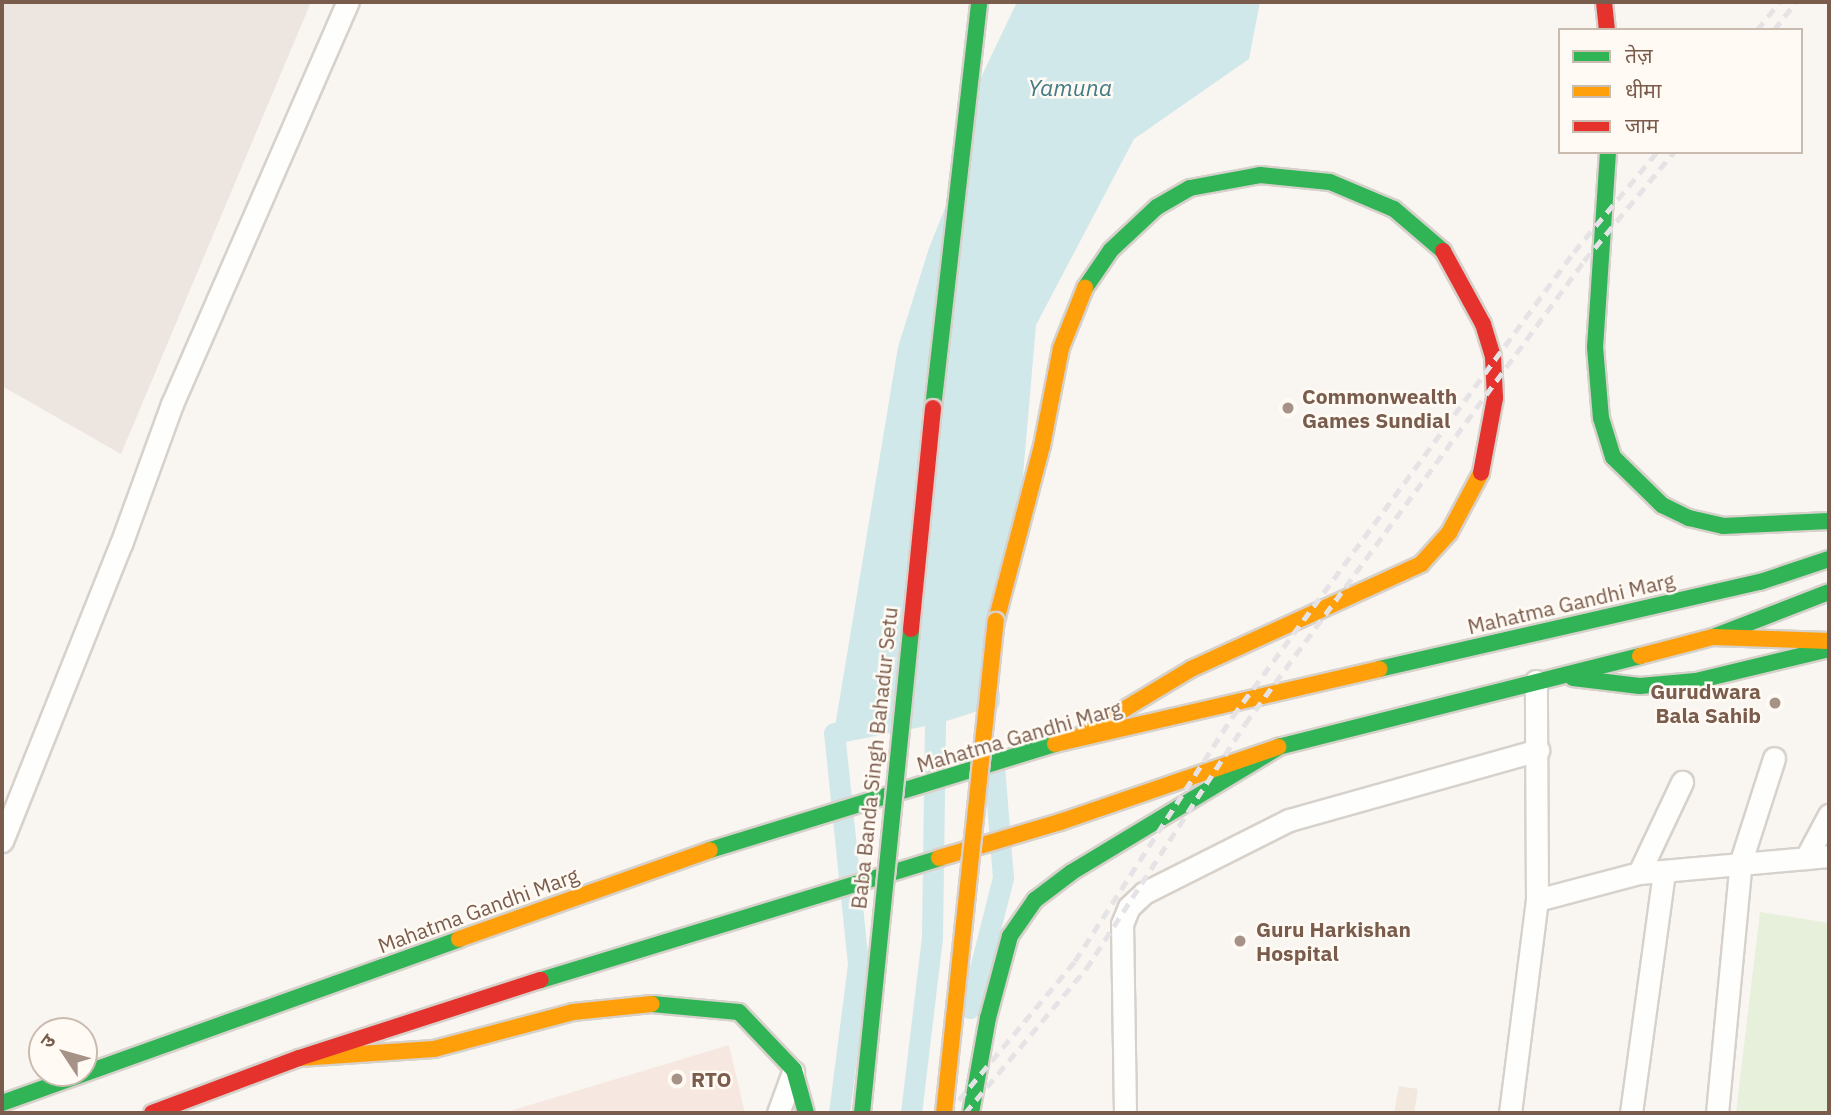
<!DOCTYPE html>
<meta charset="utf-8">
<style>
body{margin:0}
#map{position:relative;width:1831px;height:1115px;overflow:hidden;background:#f9f5f0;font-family:"IBM Plex Sans","Noto Sans Devanagari",sans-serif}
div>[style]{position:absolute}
.residential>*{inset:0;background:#f2e8de}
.commercial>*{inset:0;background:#f6e8e1}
.industrial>*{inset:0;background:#ede5e0}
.green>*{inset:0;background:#e7f0db}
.water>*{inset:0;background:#d0e8ea}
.canal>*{height:21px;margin:-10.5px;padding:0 10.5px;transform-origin:10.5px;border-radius:10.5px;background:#d0e8ea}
.roads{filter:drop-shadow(2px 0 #d7d1cb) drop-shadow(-2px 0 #d7d1cb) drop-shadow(0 2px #d7d1cb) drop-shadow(0 -2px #d7d1cb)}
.street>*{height:21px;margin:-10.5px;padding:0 10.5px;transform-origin:10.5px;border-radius:10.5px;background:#fefefd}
.fast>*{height:16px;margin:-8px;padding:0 8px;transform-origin:8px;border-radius:8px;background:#30b455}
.slow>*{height:16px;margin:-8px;padding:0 8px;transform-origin:8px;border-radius:8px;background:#ff9f0a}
.jam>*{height:16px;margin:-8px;padding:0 8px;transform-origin:8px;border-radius:8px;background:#e5322d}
.rail>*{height:5px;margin-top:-2.5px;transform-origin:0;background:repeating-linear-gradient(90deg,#e6e3e7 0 10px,transparent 0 17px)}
.bridges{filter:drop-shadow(2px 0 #dad1cc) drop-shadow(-2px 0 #dad1cc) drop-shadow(0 2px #dad1cc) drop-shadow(0 -2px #dad1cc)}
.fast-bridge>*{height:16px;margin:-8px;padding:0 8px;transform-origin:8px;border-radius:8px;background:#30b455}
.slow-bridge>*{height:16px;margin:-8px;padding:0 8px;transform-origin:8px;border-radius:8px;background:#ff9f0a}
.jam-bridge>*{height:16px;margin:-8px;padding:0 8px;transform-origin:8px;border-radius:8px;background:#e5322d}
.dots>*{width:19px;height:19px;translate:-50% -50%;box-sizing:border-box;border:4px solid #fffaf3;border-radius:50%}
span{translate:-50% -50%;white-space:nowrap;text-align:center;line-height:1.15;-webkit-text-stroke:5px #fffaf3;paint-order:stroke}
.poi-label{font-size:21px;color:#7a5c4d;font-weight:700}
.left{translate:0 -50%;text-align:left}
.right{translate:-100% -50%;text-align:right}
.street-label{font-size:21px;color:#7a5c4d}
.water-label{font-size:23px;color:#437c86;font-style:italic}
.frame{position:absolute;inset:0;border:4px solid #7a5c4d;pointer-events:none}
.legend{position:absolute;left:1558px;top:28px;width:245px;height:126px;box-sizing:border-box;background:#fffaf3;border:2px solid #cabbb1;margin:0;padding:9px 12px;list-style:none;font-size:21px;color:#7a5c4d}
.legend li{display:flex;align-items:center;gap:14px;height:35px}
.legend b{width:35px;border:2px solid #cabbb1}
.north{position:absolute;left:28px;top:1017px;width:70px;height:70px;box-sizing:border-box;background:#fffaf3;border:2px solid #cabbb1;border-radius:50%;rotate:306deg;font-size:19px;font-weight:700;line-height:28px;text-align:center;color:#7a5c4d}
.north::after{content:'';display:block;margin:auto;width:24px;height:32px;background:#a69286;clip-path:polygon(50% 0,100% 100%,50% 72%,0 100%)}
</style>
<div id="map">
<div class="residential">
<i style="clip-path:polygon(1399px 1086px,1418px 1089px,1414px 1113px,1394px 1113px)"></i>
</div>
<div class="commercial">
<i style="clip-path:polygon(729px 1045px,745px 1113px,503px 1113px)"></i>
</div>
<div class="industrial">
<i style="clip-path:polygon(2px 2px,311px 2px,121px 454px,2px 386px)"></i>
</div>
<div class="green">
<i style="clip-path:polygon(1760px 912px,1829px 923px,1829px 1113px,1736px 1113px)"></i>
</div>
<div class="water">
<i style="clip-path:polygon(1017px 2px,1260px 2px,1249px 59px,1134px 139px,1036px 325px,1020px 510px,989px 696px,935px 713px,894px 715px,834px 733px,898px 347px,929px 248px,958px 176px,963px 115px)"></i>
</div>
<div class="canal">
<i style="left:970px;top:1008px;width:134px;rotate:-75.8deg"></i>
<i style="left:1003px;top:878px;width:113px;rotate:-94.6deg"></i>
<i style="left:839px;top:1113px;width:150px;rotate:-82.7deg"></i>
<i style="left:858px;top:964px;width:232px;rotate:-95.9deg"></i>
<i style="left:834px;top:733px;width:103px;rotate:-11.2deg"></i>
<i style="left:935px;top:713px;width:57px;rotate:-17.5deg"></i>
<i style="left:989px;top:696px;width:5px;rotate:90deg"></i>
<i style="left:911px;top:1113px;width:177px;rotate:-83.2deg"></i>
<i style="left:932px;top:937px;width:224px;rotate:-89.2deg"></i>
</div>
<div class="roads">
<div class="street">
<i style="left:2px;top:841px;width:320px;rotate:-68.2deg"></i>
<i style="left:121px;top:544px;width:149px;rotate:-70deg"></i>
<i style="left:172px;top:404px;width:439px;rotate:-66.4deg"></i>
<i style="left:1806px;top:858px;width:49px;rotate:-61.9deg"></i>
<i style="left:1639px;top:873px;width:101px;rotate:-64.7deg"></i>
<i style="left:1537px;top:900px;width:106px;rotate:-14.8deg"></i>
<i style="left:1639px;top:873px;width:191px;rotate:-5.1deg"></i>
<i style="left:778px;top:1113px;width:44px;rotate:-69.9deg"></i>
<i style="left:1125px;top:1113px;width:189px;rotate:-90.9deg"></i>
<i style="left:1122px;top:924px;width:18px;rotate:-68deg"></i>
<i style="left:1129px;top:907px;width:21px;rotate:-43deg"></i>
<i style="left:1144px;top:893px;width:162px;rotate:-26.7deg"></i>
<i style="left:1289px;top:820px;width:259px;rotate:-15.7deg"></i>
<i style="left:1510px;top:1113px;width:215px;rotate:-82.8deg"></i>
<i style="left:1537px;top:900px;width:219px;rotate:-90.3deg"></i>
<i style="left:1631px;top:1113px;width:244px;rotate:-82.2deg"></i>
<i style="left:1717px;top:1113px;width:253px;rotate:-84.6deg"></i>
<i style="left:1741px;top:861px;width:108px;rotate:-72.2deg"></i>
</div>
<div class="fast">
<i style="left:1608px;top:152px;width:195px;rotate:93.8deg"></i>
<i style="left:1595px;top:347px;width:71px;rotate:85.2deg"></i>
<i style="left:1601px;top:418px;width:41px;rotate:72.9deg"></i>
<i style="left:1613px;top:457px;width:69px;rotate:44.4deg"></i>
<i style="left:1662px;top:505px;width:30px;rotate:26deg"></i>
<i style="left:1689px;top:518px;width:35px;rotate:13deg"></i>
<i style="left:1723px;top:526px;width:106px;rotate:-2.7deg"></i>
<i style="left:1085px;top:288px;width:46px;rotate:-55.6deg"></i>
<i style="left:1111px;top:250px;width:63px;rotate:-43.1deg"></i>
<i style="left:1157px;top:207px;width:38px;rotate:-30deg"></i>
<i style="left:1190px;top:188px;width:71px;rotate:-10.5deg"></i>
<i style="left:1260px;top:175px;width:70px;rotate:5.7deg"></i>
<i style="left:1330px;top:182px;width:69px;rotate:22.9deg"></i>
<i style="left:1394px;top:209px;width:65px;rotate:40.6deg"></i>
<i style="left:933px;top:408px;width:409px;rotate:-83.5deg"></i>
<i style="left:1713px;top:637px;width:124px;rotate:-21.2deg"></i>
<i style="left:1379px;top:669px;width:391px;rotate:-12.9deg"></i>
<i style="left:1760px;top:582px;width:73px;rotate:-18.4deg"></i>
<i style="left:1573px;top:678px;width:67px;rotate:6.8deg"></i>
<i style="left:1640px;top:686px;width:56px;rotate:-5.1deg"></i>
<i style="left:1696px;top:681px;width:137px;rotate:-13.5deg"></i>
<i style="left:1278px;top:747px;width:373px;rotate:-14.1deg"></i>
<i style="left:710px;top:850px;width:361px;rotate:-17.1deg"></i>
<i style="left:541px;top:980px;width:416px;rotate:-17deg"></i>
<i style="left:652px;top:1004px;width:87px;rotate:5.3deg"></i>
<i style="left:739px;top:1012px;width:80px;rotate:46.5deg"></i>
<i style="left:794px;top:1070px;width:45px;rotate:74.4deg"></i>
<i style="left:2px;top:1103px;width:486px;rotate:-19.7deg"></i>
<i style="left:971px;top:1113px;width:97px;rotate:-79.9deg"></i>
<i style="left:988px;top:1018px;width:85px;rotate:-75deg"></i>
<i style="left:1010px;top:936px;width:44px;rotate:-55.2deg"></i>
<i style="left:1035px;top:900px;width:46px;rotate:-37.1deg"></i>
<i style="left:1072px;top:872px;width:244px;rotate:-31.1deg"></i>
</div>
<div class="slow">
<i style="left:996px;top:621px;width:181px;rotate:-75.3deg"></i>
<i style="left:1042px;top:446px;width:100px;rotate:-79deg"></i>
<i style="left:1061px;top:348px;width:65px;rotate:-68.2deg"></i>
<i style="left:1640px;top:656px;width:75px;rotate:-14.6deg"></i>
<i style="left:1713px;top:637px;width:116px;rotate:2deg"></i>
<i style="left:1078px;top:737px;width:132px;rotate:-31deg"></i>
<i style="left:1191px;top:669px;width:253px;rotate:-24.5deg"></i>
<i style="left:1421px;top:564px;width:42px;rotate:-47.9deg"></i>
<i style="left:1449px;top:533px;width:68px;rotate:-61.9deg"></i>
<i style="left:1055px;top:744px;width:333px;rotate:-13deg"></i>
<i style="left:939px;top:858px;width:126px;rotate:-16.6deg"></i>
<i style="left:1060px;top:822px;width:231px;rotate:-19deg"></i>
<i style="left:459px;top:939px;width:266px;rotate:-19.5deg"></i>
<i style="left:299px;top:1058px;width:135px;rotate:-3.8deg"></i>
<i style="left:434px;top:1049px;width:144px;rotate:-14.9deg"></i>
<i style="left:573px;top:1012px;width:79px;rotate:-5.8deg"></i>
</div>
<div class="jam">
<i style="left:1604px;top:2px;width:28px;rotate:84deg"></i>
<i style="left:1443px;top:251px;width:83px;rotate:61.3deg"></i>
<i style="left:1483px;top:324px;width:34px;rotate:73deg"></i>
<i style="left:1493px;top:357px;width:41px;rotate:87.2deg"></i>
<i style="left:1495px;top:398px;width:76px;rotate:100.6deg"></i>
<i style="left:152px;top:1113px;width:157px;rotate:-20.5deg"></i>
<i style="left:299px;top:1058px;width:254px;rotate:-17.9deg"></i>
</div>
</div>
<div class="rail">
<i style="left:1757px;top:30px;width:36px;rotate:-51deg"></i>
<i style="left:1774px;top:30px;width:36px;rotate:-52deg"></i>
<i style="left:948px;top:1113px;width:198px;rotate:-50.1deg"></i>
<i style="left:1075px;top:961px;width:292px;rotate:-57.2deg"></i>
<i style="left:1233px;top:716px;width:576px;rotate:-53.69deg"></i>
<i style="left:1574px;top:252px;width:130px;rotate:-50.3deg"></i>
<i style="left:965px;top:1113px;width:188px;rotate:-50deg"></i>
<i style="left:1086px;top:969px;width:292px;rotate:-57deg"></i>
<i style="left:1245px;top:724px;width:574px;rotate:-53.79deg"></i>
<i style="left:1584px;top:261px;width:141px;rotate:-50.5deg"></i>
</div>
<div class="bridges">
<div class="fast-bridge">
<i style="left:862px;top:1113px;width:486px;rotate:-84.2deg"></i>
</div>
<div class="slow-bridge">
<i style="left:944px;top:1113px;width:495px;rotate:-84deg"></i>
</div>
<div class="jam-bridge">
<i style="left:911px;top:629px;width:222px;rotate:-84.3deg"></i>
</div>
</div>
<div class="dots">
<i style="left:1288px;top:408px;background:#a69286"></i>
<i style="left:1775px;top:703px;background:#a69286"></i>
<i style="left:1240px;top:941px;background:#a69286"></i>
<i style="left:677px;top:1079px;background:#a69286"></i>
</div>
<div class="poi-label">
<span class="left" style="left:1302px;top:408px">Commonwealth<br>Games Sundial</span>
<span class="right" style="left:1761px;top:703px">Gurudwara<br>Bala Sahib</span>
<span class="left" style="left:1256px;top:941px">Guru Harkishan<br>Hospital</span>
<span class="left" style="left:691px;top:1079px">RTO</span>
</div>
<div class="street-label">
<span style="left:1571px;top:603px;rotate:-13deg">Mahatma Gandhi Marg</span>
<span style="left:1019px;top:736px;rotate:-16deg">Mahatma Gandhi Marg</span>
<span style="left:874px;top:758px;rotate:-84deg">Baba Banda Singh Bahadur Setu</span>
<span style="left:478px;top:910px;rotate:-20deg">Mahatma Gandhi Marg</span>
</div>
<div class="water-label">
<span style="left:1070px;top:87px">Yamuna</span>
</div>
<div class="frame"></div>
<ul class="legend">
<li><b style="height:9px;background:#30b455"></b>तेज़</li>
<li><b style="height:9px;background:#ff9f0a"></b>धीमा</li>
<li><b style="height:9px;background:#e5322d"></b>जाम</li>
</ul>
<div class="north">उ</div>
</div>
